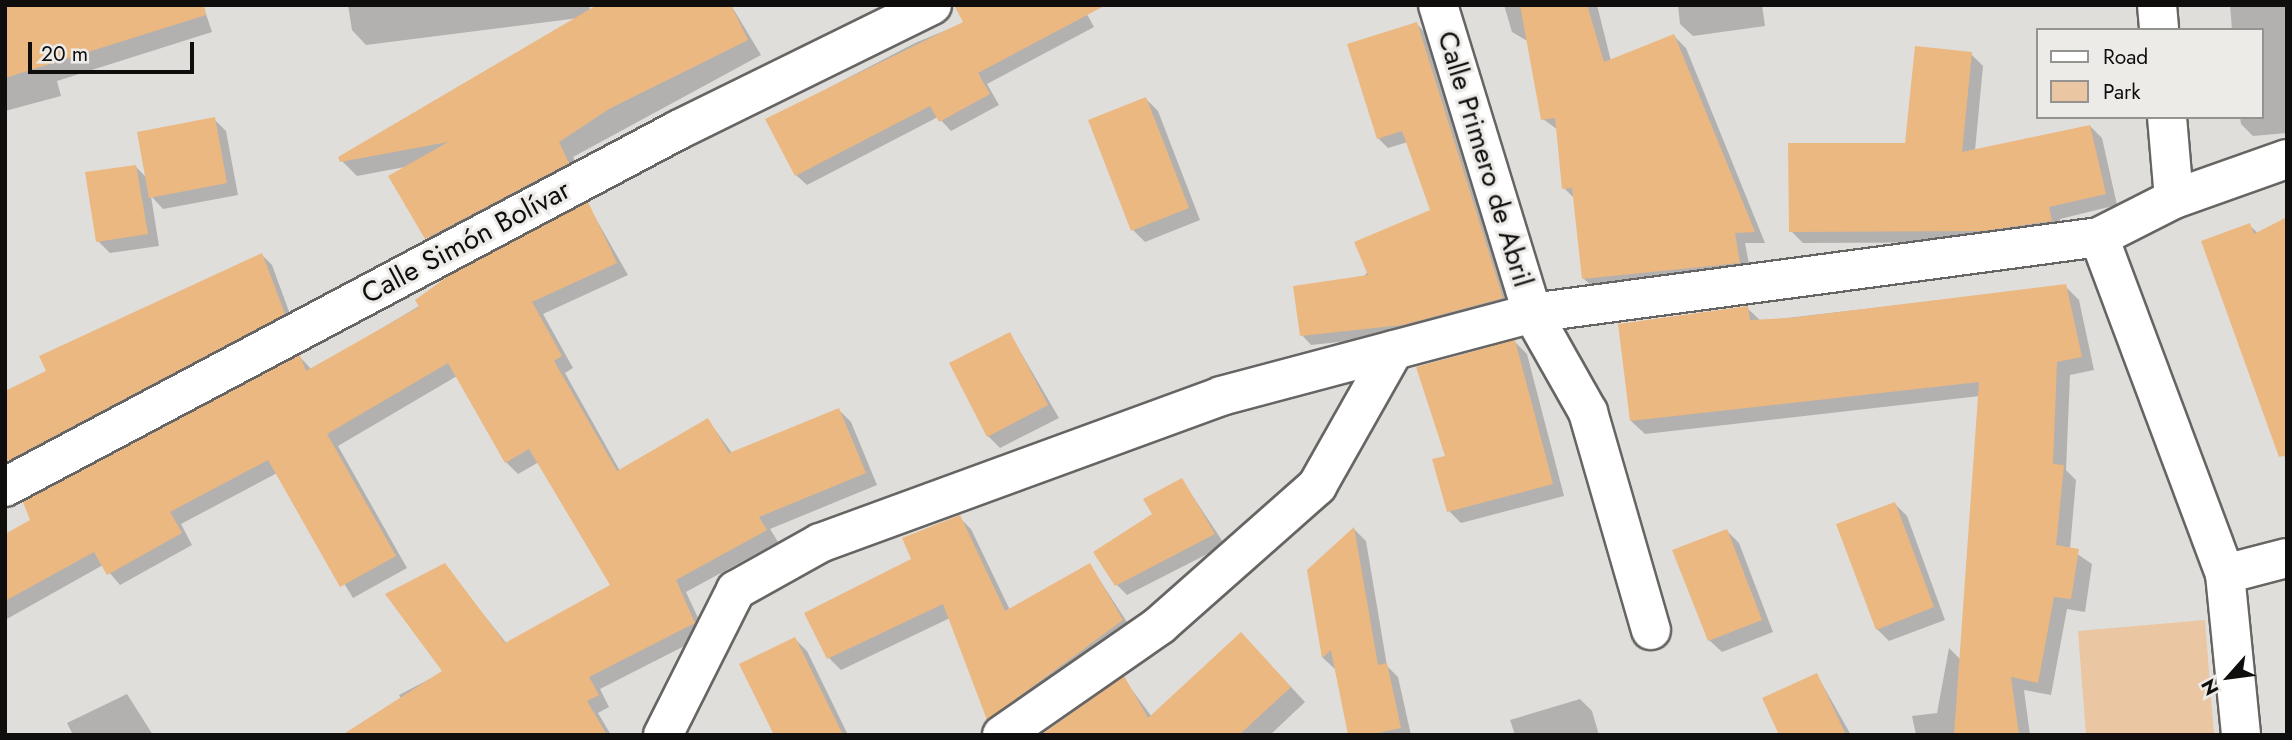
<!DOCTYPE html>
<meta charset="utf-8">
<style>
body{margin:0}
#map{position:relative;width:2292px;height:740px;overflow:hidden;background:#e0dedb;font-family:Jost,sans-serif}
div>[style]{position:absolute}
.green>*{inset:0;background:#eac6a2}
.shadow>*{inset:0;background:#0003}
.building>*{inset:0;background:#ecb881}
.roads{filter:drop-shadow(2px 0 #676563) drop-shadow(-2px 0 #676563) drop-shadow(0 2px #676563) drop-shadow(0 -2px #676563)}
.street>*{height:38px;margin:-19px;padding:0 19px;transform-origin:19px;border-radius:19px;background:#fff}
span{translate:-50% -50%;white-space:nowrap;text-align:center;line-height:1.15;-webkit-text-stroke:6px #edebe8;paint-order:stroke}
.street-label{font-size:28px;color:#0f0e0d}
.frame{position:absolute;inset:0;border:7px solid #0f0e0d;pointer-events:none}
.legend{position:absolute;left:2036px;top:28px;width:228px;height:91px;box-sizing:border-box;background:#edebe8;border:2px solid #949390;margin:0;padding:9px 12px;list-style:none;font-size:21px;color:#0f0e0d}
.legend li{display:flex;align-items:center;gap:14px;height:35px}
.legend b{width:35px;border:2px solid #949390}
.north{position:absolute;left:2194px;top:642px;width:70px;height:70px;-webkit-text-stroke:5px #edebe8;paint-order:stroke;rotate:242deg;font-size:19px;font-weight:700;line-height:28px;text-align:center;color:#0f0e0d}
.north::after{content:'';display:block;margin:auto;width:24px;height:32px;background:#0f0e0d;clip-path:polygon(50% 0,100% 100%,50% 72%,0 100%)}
.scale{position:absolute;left:28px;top:42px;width:166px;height:32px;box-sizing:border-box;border:4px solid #0f0e0d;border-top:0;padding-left:9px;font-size:21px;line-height:24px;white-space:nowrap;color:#0f0e0d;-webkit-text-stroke:5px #edebe8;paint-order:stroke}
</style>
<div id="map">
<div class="green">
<i style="clip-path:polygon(2205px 620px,2214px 735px,2086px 735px,2078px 631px)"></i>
</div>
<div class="shadow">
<i style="clip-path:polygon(5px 5px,203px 5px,212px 32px,57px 81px,61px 96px,5px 111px)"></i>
<i style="clip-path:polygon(348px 5px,589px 5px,591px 16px,731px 5px,761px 55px,573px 157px,583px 178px,441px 253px,390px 176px,405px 167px,357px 176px,342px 161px,579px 18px,366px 45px,352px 30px)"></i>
<i style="clip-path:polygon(1007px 5px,1082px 5px,1094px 27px,987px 84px,999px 105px,951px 131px,938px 117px,807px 185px,796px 175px,767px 120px,915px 43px)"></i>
<i style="clip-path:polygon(1504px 5px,1597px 5px,1611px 61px,1674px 36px,1686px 48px,1765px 243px,1745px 243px,1751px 274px,1595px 289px,1583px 278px,1575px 199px,1564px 188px,1558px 130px,1543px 119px,1529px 42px,1512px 32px)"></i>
<i style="clip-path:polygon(1678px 5px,1762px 5px,1765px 26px,1693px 36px,1680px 24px)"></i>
<i style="clip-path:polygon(2230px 5px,2287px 5px,2287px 133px,2253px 136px,2241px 124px,2240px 117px,2262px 117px,2262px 30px,2232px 30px)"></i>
<i style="clip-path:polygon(1417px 24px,1426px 34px,1511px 307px,1413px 334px,1311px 345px,1302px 335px,1432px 211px,1408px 142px,1388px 148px,1378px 138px)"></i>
<i style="clip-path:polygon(1971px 54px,1983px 66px,1975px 151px,2090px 126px,2102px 138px,2117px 205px,2060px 219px,2063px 233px,1995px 242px,1803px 243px,1791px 231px,1906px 144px)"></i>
<i style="clip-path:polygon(1146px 99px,1158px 111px,1200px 220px,1145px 242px,1133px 230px)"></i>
<i style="clip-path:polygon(214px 119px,226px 131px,238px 195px,163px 209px,151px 196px,159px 246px,110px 253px,98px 241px,136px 167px,148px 179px)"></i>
<i style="clip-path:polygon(588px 205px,628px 275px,543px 314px,573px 368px,565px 373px,620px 471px,708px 420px,732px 453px,839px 410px,851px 422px,877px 485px,770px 529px,778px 542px,686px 592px,706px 635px,600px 689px,609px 707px,598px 713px,611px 735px,360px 735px,403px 702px,399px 695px,445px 671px,444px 565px,507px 644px,613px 586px,539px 462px,518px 474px,506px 462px,457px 376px,338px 446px,407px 568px,353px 598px,277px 473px,181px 524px,192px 545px,120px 585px,103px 565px,5px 620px,5px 536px,300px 357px,312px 370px)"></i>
<i style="clip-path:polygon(2287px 219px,2287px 463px,2203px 242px,2249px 225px,2259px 234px)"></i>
<i style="clip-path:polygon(262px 255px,272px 265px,294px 325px,20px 471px,9px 460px,5px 393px)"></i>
<i style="clip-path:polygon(2065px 286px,2079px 300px,2094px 370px,2070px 375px,2066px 470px,2076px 480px,2070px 549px,2092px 564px,2085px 612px,2067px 609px,2051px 695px,2024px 690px,2030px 735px,1916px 735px,1912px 716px,1937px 713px,1949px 648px,1962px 661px,1980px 396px,1645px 434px,1631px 421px,1747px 308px,1761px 321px)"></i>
<i style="clip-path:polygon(1010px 334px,1059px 418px,1000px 448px,988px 436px)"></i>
<i style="clip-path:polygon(1515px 342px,1527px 354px,1564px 496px,1461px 523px,1449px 511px,1447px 457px)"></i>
<i style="clip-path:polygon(1182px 480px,1225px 545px,1127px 595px,1116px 584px,1154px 515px)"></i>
<i style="clip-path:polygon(1895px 504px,1907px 516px,1945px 620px,1889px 641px,1877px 629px)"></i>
<i style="clip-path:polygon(959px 517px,971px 529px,1010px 610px,1090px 565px,1134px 633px,1026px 712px,950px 618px,841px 670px,829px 658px)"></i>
<i style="clip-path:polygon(1354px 529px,1366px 541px,1387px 666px,1398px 677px,1411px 735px,1350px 735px,1335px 669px,1323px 658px,1309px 571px)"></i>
<i style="clip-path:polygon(1727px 531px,1739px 543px,1773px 632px,1722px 652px,1709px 640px)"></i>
<i style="clip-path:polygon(795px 639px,807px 651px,848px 735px,776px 735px)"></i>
<i style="clip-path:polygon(1256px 649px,1305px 702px,1270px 735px,1044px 735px,1124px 679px,1152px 717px)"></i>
<i style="clip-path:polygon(1817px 675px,1851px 735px,1781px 735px)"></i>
<i style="clip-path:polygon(127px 694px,153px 735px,73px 735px,67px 723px)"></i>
<i style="clip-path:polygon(1580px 699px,1592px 711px,1599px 735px,1515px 735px,1510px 720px)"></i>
</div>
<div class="building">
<i style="clip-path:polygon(5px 5px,204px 5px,206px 15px,5px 78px)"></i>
<i style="clip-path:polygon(597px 5px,731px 5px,748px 40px,609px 109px,559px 142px,569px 163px,425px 239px,388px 176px,448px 142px,340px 162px,338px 157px)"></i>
<i style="clip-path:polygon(954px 5px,1106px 5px,978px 73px,990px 94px,939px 122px,930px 106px,795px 176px,765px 119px,963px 22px)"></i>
<i style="clip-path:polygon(1520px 5px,1587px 5px,1604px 62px,1674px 34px,1755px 232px,1735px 233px,1740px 263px,1582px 279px,1572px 188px,1562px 189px,1555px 118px,1541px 120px)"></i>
<i style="clip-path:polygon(1417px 22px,1503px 298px,1402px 325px,1300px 336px,1293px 286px,1368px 275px,1354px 242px,1430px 210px,1402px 131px,1377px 139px,1347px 44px)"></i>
<i style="clip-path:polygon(1915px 46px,1972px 52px,1962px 152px,2090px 125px,2106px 194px,2049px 207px,2052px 221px,1982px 231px,1789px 232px,1788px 143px,1905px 143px)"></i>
<i style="clip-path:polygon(1146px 97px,1189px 208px,1131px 231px,1088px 120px)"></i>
<i style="clip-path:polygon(215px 117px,227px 183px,149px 198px,137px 132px)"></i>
<i style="clip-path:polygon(136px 165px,148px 234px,96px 242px,85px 172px)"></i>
<i style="clip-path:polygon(588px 202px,617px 263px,532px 302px,562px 356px,554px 361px,617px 471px,708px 418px,729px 453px,839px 408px,866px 473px,759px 517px,767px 530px,676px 580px,695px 623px,589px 677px,599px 695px,587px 701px,607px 735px,342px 735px,442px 671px,385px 594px,445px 563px,505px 643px,610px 585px,529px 449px,505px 463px,448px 363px,327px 434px,396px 556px,340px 587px,268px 460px,170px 512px,182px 533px,107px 575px,94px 552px,5px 601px,5px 534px,30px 520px,23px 502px,300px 355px,306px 371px,419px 307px,415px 300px,447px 277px)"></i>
<i style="clip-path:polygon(2287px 217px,2287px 455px,2279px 457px,2201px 241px,2250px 223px,2254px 234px)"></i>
<i style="clip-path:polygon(262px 253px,285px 314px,7px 461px,5px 391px,46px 371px,39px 356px)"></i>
<i style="clip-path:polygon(2066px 284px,2082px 357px,2057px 362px,2053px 464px,2064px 465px,2056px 545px,2079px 549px,2071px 599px,2054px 597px,2038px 683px,2011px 677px,2019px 735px,1954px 735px,1979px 382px,1630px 421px,1618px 324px,1748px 306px,1750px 320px,1790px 318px)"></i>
<i style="clip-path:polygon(1010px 332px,1048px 405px,987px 437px,949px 363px)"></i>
<i style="clip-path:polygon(1515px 340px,1553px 484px,1447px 512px,1432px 459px,1445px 456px,1416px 367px)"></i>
<i style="clip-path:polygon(1182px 478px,1215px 534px,1115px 586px,1093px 552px,1152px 514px,1143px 499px)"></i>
<i style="clip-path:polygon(1895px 502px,1934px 607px,1876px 630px,1836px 524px)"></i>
<i style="clip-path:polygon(960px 515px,1005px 611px,1090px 563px,1123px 620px,987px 720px,943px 604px,827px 659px,804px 613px,911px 559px,902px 538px)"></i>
<i style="clip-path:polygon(1354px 527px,1378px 665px,1387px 663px,1401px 728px,1368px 735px,1348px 735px,1331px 650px,1322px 658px,1307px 570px)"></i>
<i style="clip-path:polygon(1727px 529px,1762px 620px,1708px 641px,1672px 550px)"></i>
<i style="clip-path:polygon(1241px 632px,1291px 687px,1239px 735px,1041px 735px,1124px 676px,1148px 718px)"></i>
<i style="clip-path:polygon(795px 637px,843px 735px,774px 735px,739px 664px)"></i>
<i style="clip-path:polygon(1817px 673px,1846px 735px,1779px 735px,1762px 698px)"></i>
</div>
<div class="roads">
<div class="street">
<i style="left:1438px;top:5px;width:322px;rotate:73deg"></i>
<i style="left:1532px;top:313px;width:114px;rotate:60.5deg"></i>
<i style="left:1588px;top:412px;width:227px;rotate:73.9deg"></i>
<i style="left:2157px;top:5px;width:25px;rotate:85deg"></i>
<i style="left:2167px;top:117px;width:82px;rotate:85.1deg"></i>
<i style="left:2099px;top:237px;width:360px;rotate:69.5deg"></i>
<i style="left:2225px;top:574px;width:162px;rotate:84.3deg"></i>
<i style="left:5px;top:487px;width:762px;rotate:-27.94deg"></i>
<i style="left:678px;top:130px;width:283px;rotate:-26.2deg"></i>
<i style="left:2225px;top:574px;width:64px;rotate:-14.5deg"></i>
<i style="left:663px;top:735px;width:162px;rotate:-63.3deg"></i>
<i style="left:736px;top:590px;width:96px;rotate:-29.2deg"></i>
<i style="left:820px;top:543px;width:427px;rotate:-20.1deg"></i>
<i style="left:1221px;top:396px;width:322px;rotate:-14.9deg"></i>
<i style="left:1532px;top:313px;width:572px;rotate:-7.63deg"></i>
<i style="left:2099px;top:237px;width:84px;rotate:-26.9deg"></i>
<i style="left:2174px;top:199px;width:120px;rotate:-19.5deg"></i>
<i style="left:1002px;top:735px;width:193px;rotate:-34.8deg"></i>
<i style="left:1160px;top:625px;width:210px;rotate:-41.5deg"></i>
<i style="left:1317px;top:486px;width:156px;rotate:-60.5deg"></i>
</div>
</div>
<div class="street-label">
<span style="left:1485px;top:159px;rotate:73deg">Calle Primero de Abril</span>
<span style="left:466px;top:242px;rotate:-28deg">Calle Simón Bolívar</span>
</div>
<div class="frame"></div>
<ul class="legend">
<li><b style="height:9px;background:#fff"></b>Road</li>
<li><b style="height:19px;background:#eac6a2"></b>Park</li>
</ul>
<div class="north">N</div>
<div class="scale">20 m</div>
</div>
